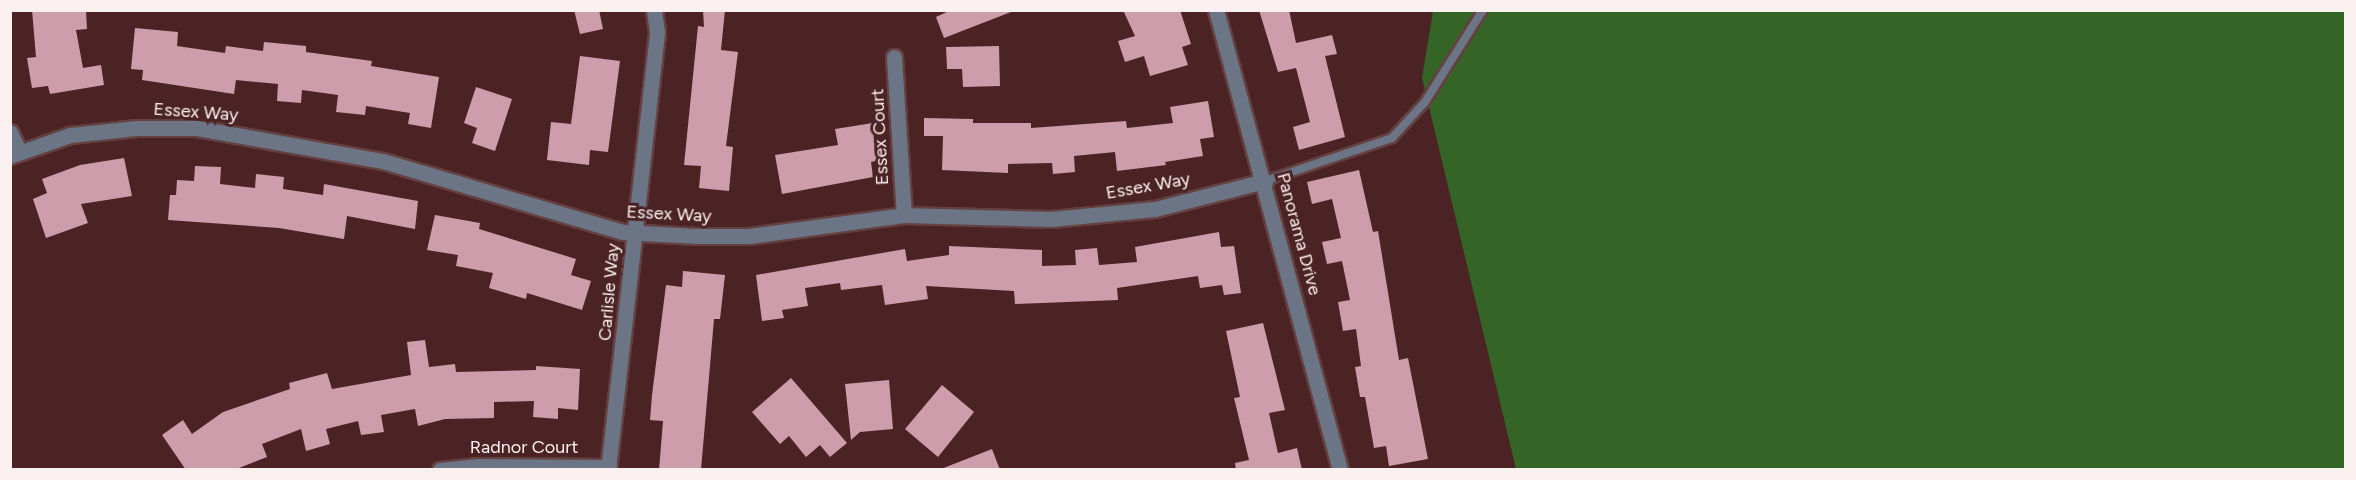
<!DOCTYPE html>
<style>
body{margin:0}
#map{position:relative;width:2356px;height:480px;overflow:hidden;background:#4b2325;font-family:Figtree,sans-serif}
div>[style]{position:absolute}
.green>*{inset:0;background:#346426}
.building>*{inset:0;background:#cd9dab}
.roads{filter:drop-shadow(2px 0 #644041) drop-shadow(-2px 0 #644041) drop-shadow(0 2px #644041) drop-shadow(0 -2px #644041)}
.service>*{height:8px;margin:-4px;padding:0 4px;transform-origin:4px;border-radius:4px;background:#6b7585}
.minor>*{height:15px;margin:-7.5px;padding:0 7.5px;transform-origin:7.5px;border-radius:7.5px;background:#6b7585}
.tertiary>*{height:15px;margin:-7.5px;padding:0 7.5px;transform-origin:7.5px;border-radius:7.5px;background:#6b7585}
span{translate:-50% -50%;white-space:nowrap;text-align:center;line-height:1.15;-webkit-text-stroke:6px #4b2325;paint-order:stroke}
.street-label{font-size:18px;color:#fbf0f0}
.frame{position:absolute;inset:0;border:12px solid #fbf0f0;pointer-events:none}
</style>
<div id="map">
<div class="green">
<i style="clip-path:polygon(1433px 11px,2345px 11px,2345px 469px,1516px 469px,1422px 78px)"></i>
</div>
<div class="building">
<i style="clip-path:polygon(32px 10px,86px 10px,87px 29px,76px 30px,83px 68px,101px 65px,104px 85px,50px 94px,48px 86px,32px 88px,27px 58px,36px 57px)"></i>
<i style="clip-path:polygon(574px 10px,599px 10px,603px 29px,580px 34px)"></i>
<i style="clip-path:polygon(703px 10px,725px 10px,721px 50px,738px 52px,726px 146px,733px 147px,729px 191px,699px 188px,701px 166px,684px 165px,698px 26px,704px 27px)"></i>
<i style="clip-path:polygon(951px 10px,1011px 10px,1011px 12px,944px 38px,936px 17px)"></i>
<i style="clip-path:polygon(1123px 10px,1180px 10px,1191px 44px,1182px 47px,1188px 65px,1150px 76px,1144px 56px,1125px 62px,1118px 41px,1135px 36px)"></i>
<i style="clip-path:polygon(1259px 10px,1289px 10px,1296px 43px,1332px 35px,1337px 54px,1325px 56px,1345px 137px,1299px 150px,1293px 127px,1310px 122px,1296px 68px,1278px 72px)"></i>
<i style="clip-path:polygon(135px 28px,178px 32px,177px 46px,225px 53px,226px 46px,263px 51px,264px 42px,306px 46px,306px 52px,372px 61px,371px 66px,439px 77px,431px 128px,408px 124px,410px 113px,366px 106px,365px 115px,336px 112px,338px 95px,302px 90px,301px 103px,277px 101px,278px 84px,236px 80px,234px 94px,142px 80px,143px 70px,131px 69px)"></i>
<i style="clip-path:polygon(999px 46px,1000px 86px,963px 87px,962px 69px,947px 69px,946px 47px)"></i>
<i style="clip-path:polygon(580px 56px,620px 61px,608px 152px,590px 150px,589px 165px,547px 160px,551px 122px,571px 124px)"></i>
<i style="clip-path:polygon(476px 87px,512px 99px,495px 151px,472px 143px,477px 128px,464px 123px)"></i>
<i style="clip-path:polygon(1208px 101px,1214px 137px,1200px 139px,1203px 156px,1165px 162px,1166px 165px,1117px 171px,1115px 152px,1074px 156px,1075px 172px,1053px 174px,1052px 163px,1008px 164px,1008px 173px,942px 170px,943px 136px,924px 136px,924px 118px,973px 119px,973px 123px,1031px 123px,1031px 128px,1126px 121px,1127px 128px,1173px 123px,1170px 107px)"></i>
<i style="clip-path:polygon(873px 123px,880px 160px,871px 162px,873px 177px,782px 194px,775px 155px,838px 145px,835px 129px)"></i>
<i style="clip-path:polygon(124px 158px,132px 196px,81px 204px,88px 223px,46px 238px,33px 199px,47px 193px,42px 179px,80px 165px)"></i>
<i style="clip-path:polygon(195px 166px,221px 167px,220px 184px,255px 188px,256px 174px,284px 177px,283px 189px,323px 195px,324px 184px,418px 201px,415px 229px,347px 216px,344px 239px,279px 228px,168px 220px,170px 195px,176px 195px,177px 180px,194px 181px)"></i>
<i style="clip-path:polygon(1359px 170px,1373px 232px,1378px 231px,1399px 360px,1408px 358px,1428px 459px,1389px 466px,1386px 446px,1374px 448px,1365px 397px,1360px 397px,1355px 367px,1361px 366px,1356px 329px,1343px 331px,1338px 302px,1350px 300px,1342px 261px,1327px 264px,1322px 242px,1341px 238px,1332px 199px,1312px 204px,1307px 182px)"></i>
<i style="clip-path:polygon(435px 215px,480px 223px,479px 229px,576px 259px,571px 275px,591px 281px,582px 310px,527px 293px,526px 299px,489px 288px,493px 273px,456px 266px,458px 255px,427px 250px)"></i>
<i style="clip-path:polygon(1219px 232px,1221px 247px,1234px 246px,1241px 293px,1224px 295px,1222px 285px,1200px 288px,1198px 276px,1117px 288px,1118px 300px,1015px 304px,1014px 291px,926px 286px,928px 299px,885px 305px,882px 285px,841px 290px,840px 283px,805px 288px,808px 306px,782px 310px,784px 318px,762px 321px,756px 275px,905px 249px,907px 261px,949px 255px,949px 246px,1042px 250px,1042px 266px,1076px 265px,1075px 250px,1097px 248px,1099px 265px,1137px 262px,1135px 247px)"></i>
<i style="clip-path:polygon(683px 271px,725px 275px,720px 319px,714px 319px,701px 470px,659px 470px,663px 421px,650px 420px,652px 395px,666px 285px,682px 287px)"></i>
<i style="clip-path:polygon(1263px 323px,1285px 410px,1269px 413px,1278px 453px,1297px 448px,1302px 470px,1236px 470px,1235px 463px,1249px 460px,1234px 398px,1240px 397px,1226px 331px)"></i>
<i style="clip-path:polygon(425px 340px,429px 367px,455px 364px,456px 372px,536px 370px,536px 366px,580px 369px,578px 410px,558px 408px,558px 419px,533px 417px,534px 401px,494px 402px,494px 418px,445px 419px,418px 426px,415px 409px,381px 415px,384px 432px,361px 435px,358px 421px,326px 429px,330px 444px,306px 451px,301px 429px,262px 444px,267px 457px,234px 470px,186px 470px,162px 435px,183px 420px,192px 434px,223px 412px,290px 389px,289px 383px,327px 373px,332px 389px,411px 375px,407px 342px)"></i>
<i style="clip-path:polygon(791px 378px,847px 443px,830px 457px,820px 445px,806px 457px,789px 436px,780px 444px,752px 412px)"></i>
<i style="clip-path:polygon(889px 380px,893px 429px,860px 432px,851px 440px,845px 384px)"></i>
<i style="clip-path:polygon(942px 385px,974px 412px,938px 457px,905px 429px)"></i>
<i style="clip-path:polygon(992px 449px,1000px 470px,942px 470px,941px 469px)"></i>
</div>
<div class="roads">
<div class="service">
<i style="left:1265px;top:181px;width:134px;rotate:-18.7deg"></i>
<i style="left:1392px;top:138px;width:49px;rotate:-47.5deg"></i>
<i style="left:1425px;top:102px;width:109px;rotate:-57.8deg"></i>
</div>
<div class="minor">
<i style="left:894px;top:57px;width:158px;rotate:86.4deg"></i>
<i style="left:10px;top:132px;width:21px;rotate:65deg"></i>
<i style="left:10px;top:156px;width:64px;rotate:-19.3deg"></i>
<i style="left:70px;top:135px;width:67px;rotate:-6deg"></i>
<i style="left:137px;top:128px;width:60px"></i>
<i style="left:197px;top:128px;width:189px;rotate:10.1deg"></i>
<i style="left:383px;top:161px;width:250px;rotate:16.5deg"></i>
<i style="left:623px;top:232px;width:74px;rotate:3.1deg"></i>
<i style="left:697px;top:236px;width:52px"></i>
<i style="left:749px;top:236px;width:156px;rotate:-7.7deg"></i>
<i style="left:904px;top:215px;width:147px;rotate:1.6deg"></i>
<i style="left:1051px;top:219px;width:104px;rotate:-5.5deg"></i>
<i style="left:1155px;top:209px;width:114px;rotate:-14.3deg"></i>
<i style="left:440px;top:470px;width:38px;rotate:-6deg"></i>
<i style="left:478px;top:466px;width:131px;rotate:0.4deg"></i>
<i style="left:608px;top:470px;width:441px;rotate:-83.6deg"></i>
<i style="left:657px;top:32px;width:22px;rotate:-98deg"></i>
</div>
<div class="tertiary">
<i style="left:1216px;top:10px;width:476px;rotate:74.9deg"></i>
</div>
</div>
<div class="street-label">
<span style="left:196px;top:112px;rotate:4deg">Essex Way</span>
<span style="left:880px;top:137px;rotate:-93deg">Essex Court</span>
<span style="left:1148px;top:186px;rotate:-10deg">Essex Way</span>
<span style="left:669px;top:214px;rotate:3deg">Essex Way</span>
<span style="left:1299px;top:234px;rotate:75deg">Panorama Drive</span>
<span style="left:609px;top:292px;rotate:-85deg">Carlisle Way</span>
<span style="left:524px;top:447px">Radnor Court</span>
</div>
<div class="frame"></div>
</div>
